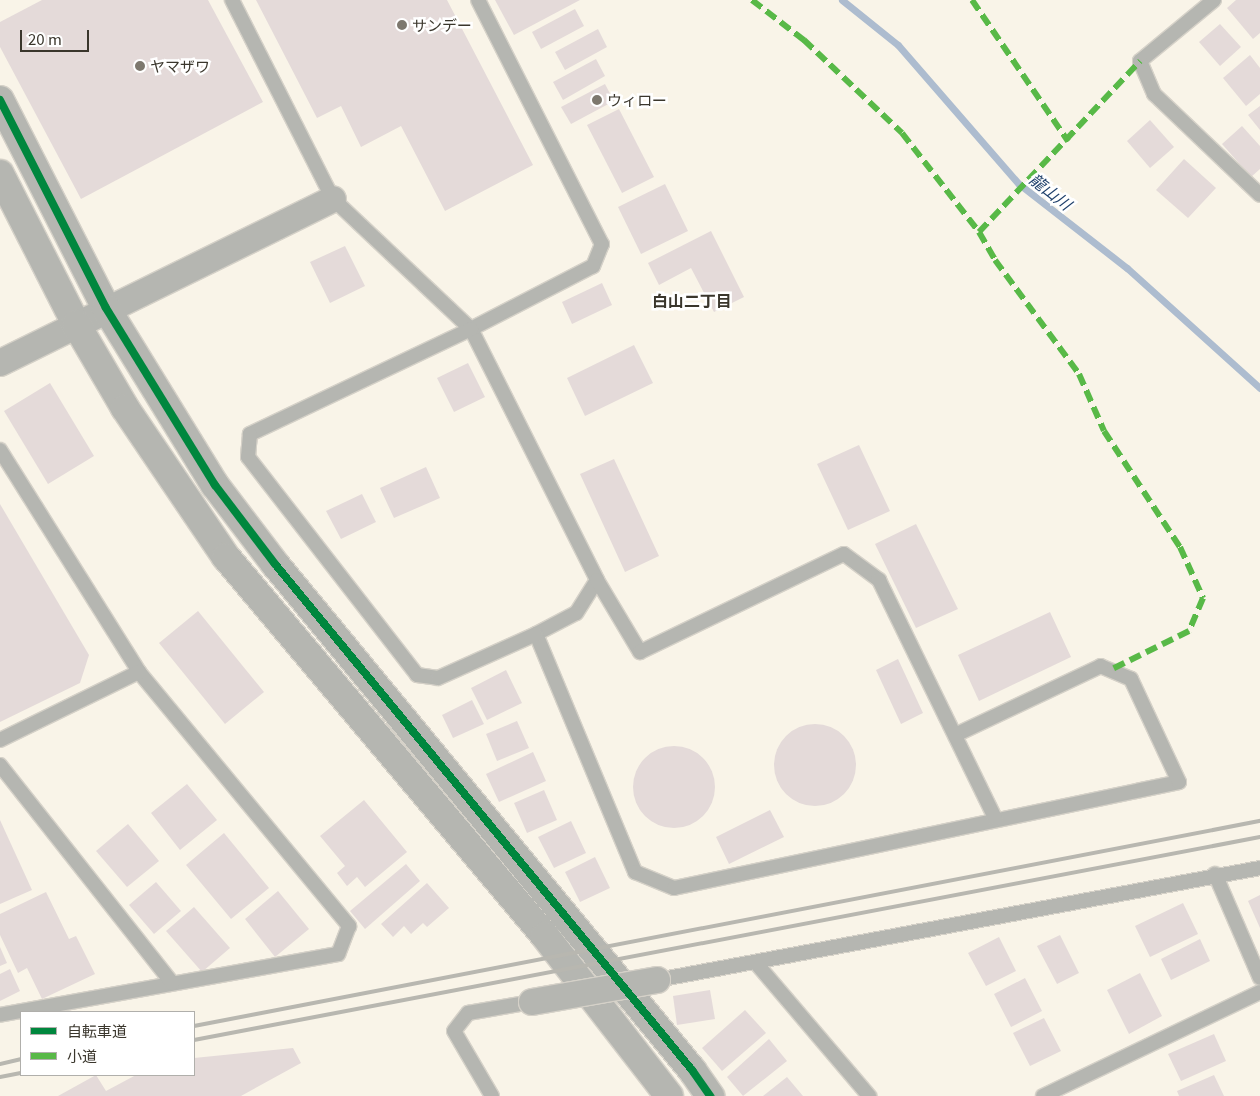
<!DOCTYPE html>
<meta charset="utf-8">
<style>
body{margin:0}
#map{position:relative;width:1260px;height:1096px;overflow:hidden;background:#f9f4e8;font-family:Georgia,"Noto Sans JP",serif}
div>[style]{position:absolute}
.stream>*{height:7px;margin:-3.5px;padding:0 3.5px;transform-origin:3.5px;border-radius:3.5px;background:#adbccf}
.building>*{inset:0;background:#e4dad9}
.round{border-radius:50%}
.roads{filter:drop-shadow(1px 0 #d5d1c8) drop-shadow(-1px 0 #d5d1c8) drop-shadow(0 1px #d5d1c8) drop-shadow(0 -1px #d5d1c8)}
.service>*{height:14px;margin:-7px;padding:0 7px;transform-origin:7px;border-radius:7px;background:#b5b6b1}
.minor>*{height:26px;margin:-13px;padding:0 13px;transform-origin:13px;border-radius:13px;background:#b5b6b1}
.tertiary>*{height:28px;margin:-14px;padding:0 14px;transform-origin:14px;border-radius:14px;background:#b5b6b1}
.rail>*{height:4px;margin:-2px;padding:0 2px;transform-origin:2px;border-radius:2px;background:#b8b7b0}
.bridges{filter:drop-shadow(1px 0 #d5d1c8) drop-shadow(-1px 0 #d5d1c8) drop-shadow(0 1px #d5d1c8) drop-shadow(0 -1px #d5d1c8)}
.minor-bridge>*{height:26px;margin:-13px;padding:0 13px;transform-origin:13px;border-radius:13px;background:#b5b6b1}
.quiet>*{height:6px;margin-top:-3px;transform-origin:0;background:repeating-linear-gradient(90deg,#58b947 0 12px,transparent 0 18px)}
.cycleway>*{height:8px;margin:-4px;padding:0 4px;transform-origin:4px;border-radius:4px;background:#00873e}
.dots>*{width:14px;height:14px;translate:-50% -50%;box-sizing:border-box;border:2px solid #fff;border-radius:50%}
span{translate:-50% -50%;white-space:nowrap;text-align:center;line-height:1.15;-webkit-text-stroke:5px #fff;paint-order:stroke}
.poi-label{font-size:15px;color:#3a362c}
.left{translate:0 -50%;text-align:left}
.water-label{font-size:16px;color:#1f406b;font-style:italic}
.neighbourhood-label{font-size:16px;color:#3a362c;font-weight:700}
.legend{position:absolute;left:20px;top:1011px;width:175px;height:65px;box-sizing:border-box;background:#fff;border:1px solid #b0afab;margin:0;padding:6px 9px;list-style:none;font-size:15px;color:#3a362c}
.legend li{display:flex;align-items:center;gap:10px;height:25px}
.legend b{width:25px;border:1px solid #b0afab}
.scale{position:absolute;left:20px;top:30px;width:69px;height:22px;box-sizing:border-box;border:2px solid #3a362c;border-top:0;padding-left:6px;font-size:15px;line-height:18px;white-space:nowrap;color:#3a362c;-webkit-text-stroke:4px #fff;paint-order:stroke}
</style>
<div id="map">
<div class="stream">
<i style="left:842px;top:0;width:72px;rotate:38.8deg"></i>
<i style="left:898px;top:45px;width:184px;rotate:49deg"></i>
<i style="left:1019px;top:184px;width:137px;rotate:37.9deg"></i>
<i style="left:1127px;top:268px;width:179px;rotate:42.1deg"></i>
</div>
<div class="building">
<i style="clip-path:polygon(42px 0,208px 0,263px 102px,81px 199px,0 47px,0 22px)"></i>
<i style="clip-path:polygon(256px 0,447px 0,533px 165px,445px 211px,401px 126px,361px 147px,341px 106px,317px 118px)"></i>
<i style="clip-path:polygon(495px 0,580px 0,514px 35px)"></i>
<i style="clip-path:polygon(1236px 0,1260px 0,1260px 33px,1253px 39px,1227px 8px)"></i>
<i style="clip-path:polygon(575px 9px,584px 26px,541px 49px,532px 32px)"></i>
<i style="clip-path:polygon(1220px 24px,1241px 47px,1220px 66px,1199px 42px)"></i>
<i style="clip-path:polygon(598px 29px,607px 47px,565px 70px,555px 52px)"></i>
<i style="clip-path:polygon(1250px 55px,1260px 68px,1260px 94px,1246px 106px,1223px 78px)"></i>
<i style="clip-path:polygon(596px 59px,605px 76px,563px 100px,553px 82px)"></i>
<i style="clip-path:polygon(605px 84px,614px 101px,571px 124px,561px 107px)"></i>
<i style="clip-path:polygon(1260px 106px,1260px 130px,1248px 115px)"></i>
<i style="clip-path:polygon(619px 109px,654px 177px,622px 193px,587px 125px)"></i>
<i style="clip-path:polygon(1150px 120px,1174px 147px,1150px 168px,1127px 141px)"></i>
<i style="clip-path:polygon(1242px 126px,1260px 146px,1260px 169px,1251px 177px,1222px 144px)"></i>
<i style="clip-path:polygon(1184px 159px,1216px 188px,1188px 218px,1156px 190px)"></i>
<i style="clip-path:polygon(665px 184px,688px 231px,641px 254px,618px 207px)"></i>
<i style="clip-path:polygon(711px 231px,744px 297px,714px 312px,691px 268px,659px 285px,648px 263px)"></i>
<i style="clip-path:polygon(345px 246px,365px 286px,330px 303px,310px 262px)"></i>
<i style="clip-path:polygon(602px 283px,612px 305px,572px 324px,562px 302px)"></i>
<i style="clip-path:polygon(634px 345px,653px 383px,585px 416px,567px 378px)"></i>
<i style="clip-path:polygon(468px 363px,485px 397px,454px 412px,437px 378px)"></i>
<i style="clip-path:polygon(50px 383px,94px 456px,48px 484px,4px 411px)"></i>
<i style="clip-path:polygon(859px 445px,890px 511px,848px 530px,817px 464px)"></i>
<i style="clip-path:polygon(614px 459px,659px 556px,625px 572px,580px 474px)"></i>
<i style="clip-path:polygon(426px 467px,440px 498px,394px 518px,380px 488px)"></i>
<i style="clip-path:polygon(362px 494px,376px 522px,341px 539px,326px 511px)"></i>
<i style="clip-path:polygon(0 504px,89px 655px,80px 683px,0 722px)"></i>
<i style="clip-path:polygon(916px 524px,958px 609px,916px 628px,875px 544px)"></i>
<i style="clip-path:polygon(198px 611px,264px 692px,225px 724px,159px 643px)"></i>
<i style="clip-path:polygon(1050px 612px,1071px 657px,979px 701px,958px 655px)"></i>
<i style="clip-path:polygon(898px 659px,923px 713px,901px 724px,876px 670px)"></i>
<i style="clip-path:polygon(506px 670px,522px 703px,487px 720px,471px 688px)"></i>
<i style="clip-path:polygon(472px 700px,484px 724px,453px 738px,442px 715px)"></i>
<i style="clip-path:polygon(517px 721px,529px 748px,497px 761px,486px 734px)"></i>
<i class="round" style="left:774px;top:724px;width:82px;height:82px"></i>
<i class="round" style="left:633px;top:746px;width:82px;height:82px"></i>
<i style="clip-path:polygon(533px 752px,546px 781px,499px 802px,486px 774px)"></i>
<i style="clip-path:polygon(187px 784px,217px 820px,180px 850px,151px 813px)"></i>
<i style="clip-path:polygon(544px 790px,557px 820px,527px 833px,514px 803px)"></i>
<i style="clip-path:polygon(364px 800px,407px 852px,365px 887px,357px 877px,347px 886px,337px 873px,345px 866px,320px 836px)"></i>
<i style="clip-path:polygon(770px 810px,784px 837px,729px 864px,716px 837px)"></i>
<i style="clip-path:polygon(0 820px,32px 890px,0 904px)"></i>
<i style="clip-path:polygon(571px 821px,586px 853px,554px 868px,538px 837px)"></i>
<i style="clip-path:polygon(128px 824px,159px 861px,127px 887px,96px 851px)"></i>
<i style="clip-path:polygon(224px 833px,269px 888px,231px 919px,186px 865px)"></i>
<i style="clip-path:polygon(595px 857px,610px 888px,580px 902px,565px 872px)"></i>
<i style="clip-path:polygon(406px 864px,420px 881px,365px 929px,350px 911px)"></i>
<i style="clip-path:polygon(156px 882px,181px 911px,154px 934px,129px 905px)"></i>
<i style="clip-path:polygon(427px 883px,449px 908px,427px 927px,423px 923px,411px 934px,404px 926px,393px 937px,381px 924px)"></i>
<i style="clip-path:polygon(278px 891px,309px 929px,275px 957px,245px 919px)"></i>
<i style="clip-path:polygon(46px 892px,69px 939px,76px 936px,95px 974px,42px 999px,27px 968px,18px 973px,0 935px,0 914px)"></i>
<i style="clip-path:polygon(1260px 895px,1260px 928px,1248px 901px)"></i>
<i style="clip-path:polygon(1183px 903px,1198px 934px,1150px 957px,1135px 926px)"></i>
<i style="clip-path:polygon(194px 907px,230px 948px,202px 972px,166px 931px)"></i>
<i style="clip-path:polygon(1060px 935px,1079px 973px,1057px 984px,1037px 946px)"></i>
<i style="clip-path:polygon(999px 937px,1016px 971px,986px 986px,968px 953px)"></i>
<i style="clip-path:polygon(1200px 939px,1210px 961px,1171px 980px,1161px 959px)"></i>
<i style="clip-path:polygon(0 947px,7px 963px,0 966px)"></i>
<i style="clip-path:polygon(10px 969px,20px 991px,0 1001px,0 974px)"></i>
<i style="clip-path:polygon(1140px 973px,1162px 1016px,1129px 1034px,1107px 990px)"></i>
<i style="clip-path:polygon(1025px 978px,1042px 1011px,1011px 1027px,994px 994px)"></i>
<i style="clip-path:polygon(710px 990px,715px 1019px,677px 1025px,673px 996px)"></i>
<i style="clip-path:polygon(745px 1010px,766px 1033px,722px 1071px,702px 1048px)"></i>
<i style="clip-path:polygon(1044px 1018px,1061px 1051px,1030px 1066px,1013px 1033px)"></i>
<i style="clip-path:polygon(1214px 1034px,1226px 1061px,1181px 1081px,1168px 1054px)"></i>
<i style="clip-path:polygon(769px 1039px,787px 1061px,743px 1096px,727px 1077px)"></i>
<i style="clip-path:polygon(293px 1048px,301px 1063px,241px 1096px,58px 1096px,96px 1075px,106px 1091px,136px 1075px,194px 1075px,194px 1058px)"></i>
<i style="clip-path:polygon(1214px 1075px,1224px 1096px,1179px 1096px,1177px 1091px)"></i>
<i style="clip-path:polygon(787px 1077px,803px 1096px,763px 1096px)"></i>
</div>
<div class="roads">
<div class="service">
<i style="left:232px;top:0;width:223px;rotate:63.1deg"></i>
<i style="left:333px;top:199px;width:190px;rotate:43.3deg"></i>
<i style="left:471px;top:329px;width:281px;rotate:63.3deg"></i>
<i style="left:597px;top:580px;width:39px;rotate:122deg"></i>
<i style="left:576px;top:613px;width:45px;rotate:152.3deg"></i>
<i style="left:536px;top:634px;width:258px;rotate:67.4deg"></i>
<i style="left:635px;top:872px;width:42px;rotate:22.3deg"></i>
<i style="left:674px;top:888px;width:516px;rotate:-11.85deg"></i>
<i style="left:1179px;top:782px;width:114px;rotate:-115deg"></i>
<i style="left:1131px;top:679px;width:33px;rotate:-157deg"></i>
<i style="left:1101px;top:666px;width:161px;rotate:154.7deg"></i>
<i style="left:478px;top:0;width:274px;rotate:63.1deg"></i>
<i style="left:602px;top:244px;width:24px;rotate:112deg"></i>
<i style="left:593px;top:266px;width:137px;rotate:152.7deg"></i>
<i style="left:471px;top:329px;width:245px;rotate:154.6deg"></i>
<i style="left:250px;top:434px;width:23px;rotate:95deg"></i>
<i style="left:248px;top:457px;width:276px;rotate:52.2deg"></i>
<i style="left:417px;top:675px;width:21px;rotate:8deg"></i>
<i style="left:438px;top:678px;width:107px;rotate:-24.2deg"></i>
<i style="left:1214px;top:0;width:96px;rotate:140.5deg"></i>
<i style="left:1140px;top:61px;width:36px;rotate:67deg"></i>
<i style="left:1154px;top:94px;width:146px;rotate:43.6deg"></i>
<i style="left:0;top:450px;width:262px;rotate:57.9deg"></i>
<i style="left:139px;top:672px;width:330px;rotate:50.4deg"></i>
<i style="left:349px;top:926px;width:30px;rotate:111deg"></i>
<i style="left:338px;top:954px;width:343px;rotate:169.8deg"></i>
<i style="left:597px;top:580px;width:84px;rotate:59.2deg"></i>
<i style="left:640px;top:652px;width:226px;rotate:-25.7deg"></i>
<i style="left:844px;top:554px;width:44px;rotate:36.6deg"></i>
<i style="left:879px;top:580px;width:265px;rotate:64deg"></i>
<i style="left:0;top:740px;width:155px;rotate:-26.1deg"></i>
<i style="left:0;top:765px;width:278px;rotate:51.7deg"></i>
<i style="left:1215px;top:874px;width:113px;rotate:66.6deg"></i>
<i style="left:756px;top:963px;width:175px;rotate:49.6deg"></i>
<i style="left:657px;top:980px;width:613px;rotate:-10.52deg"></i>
<i style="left:492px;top:1096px;width:75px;rotate:-120.3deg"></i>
<i style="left:454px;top:1031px;width:23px;rotate:-52deg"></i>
<i style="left:468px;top:1013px;width:65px;rotate:-9.8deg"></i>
<i style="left:1043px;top:1096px;width:241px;rotate:-25.6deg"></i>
</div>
<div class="minor">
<i style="left:0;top:363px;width:371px;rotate:-26.2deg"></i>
</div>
<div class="tertiary">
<i style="left:0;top:100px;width:233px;rotate:63deg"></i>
<i style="left:106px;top:308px;width:208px;rotate:58.4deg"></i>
<i style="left:215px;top:485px;width:99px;rotate:52.8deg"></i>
<i style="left:275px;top:564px;width:656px;rotate:50.51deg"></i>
<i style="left:692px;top:1070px;width:32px;rotate:55deg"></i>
<i style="left:0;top:174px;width:168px;rotate:63.1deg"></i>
<i style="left:76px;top:324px;width:97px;rotate:59.7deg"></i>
<i style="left:125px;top:408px;width:180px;rotate:55.9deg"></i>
<i style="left:226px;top:557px;width:495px;rotate:49.9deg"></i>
<i style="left:545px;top:936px;width:202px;rotate:52.2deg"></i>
</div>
</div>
<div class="rail">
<i style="left:194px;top:1026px;width:1086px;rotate:-10.89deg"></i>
<i style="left:194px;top:1040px;width:1085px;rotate:-10.78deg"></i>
<i style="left:0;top:1064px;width:22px;rotate:-13deg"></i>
<i style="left:0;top:1077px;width:21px;rotate:-11deg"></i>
</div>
<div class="bridges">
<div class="minor-bridge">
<i style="left:532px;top:1002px;width:127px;rotate:-10deg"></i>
</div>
</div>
<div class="quiet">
<i style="left:752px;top:0;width:66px;rotate:37.6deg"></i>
<i style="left:804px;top:40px;width:135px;rotate:43.5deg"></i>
<i style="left:902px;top:133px;width:125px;rotate:52.1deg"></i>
<i style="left:979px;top:232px;width:32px;rotate:60deg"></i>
<i style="left:995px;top:260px;width:142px;rotate:53.6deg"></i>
<i style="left:1079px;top:374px;width:62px;rotate:66.3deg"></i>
<i style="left:1104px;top:431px;width:139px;rotate:56.8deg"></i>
<i style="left:1180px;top:547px;width:56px;rotate:65.7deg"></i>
<i style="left:1203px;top:598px;width:36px;rotate:113deg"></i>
<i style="left:1189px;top:631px;width:88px;rotate:153.7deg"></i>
<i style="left:972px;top:0;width:171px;rotate:55.8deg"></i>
<i style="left:979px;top:232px;width:235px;rotate:-46.7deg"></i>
</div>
<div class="cycleway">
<i style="left:0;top:100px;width:233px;rotate:63deg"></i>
<i style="left:106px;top:308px;width:208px;rotate:58.4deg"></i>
<i style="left:215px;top:485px;width:99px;rotate:52.8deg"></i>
<i style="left:275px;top:564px;width:656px;rotate:50.51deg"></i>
<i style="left:692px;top:1070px;width:32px;rotate:55deg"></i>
</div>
<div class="dots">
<i style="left:402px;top:25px;background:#7d786e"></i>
<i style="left:140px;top:66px;background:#7d786e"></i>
<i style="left:597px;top:100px;background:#7d786e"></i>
</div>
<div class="poi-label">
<span class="left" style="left:412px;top:25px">サンデー</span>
<span class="left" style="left:150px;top:66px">ヤマザワ</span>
<span class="left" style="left:607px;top:100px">ウィロー</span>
</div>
<div class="water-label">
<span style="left:1051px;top:191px;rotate:38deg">龍山川</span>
</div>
<div class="neighbourhood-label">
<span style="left:692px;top:300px">白山二丁目</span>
</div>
<ul class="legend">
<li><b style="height:6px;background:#00873e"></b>自転車道</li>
<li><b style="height:6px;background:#58b947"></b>小道</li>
</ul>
<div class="scale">20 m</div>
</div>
